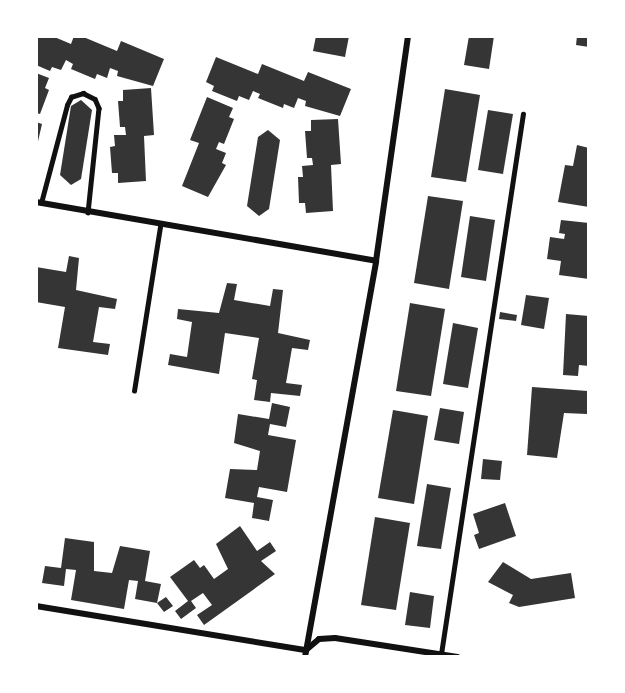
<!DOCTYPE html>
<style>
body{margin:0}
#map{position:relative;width:625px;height:693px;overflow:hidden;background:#fff;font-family:"PT Sans Narrow",sans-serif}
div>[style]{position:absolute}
.building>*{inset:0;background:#353535}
.service>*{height:4.5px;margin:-2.25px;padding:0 2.25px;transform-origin:2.25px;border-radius:2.25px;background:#111}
.minor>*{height:6px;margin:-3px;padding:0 3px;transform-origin:3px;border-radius:3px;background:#111}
span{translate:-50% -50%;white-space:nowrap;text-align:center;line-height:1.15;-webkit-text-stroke:6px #fff;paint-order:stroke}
.frame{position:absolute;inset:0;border:38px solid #fff;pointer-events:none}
</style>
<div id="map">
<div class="building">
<i style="clip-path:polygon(36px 36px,52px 36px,71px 44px,74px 36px,81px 36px,117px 51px,121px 41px,164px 59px,153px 86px,117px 76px,118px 71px,110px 68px,107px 78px,97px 74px,95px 79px,71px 69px,73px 64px,66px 60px,61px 70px,52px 67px,50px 71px,36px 65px)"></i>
<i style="clip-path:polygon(316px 36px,349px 36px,345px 57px,313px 51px)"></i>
<i style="clip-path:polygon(469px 36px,494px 36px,489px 69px,464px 65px)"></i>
<i style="clip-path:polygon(577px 36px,589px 36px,589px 47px,576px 45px)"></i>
<i style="clip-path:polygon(216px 57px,258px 74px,262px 64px,304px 81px,308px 72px,351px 89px,340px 116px,305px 106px,306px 101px,298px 98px,294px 108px,284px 104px,283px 108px,258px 98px,260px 94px,253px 91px,249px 100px,239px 96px,237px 101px,212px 91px,214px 86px,206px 82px)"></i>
<i style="clip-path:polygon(36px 73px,49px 78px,45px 88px,49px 90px,40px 114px,36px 113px)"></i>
<i style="clip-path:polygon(151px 88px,154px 135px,144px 136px,146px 181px,118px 183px,118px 173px,112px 173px,110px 147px,115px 146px,114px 135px,126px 135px,125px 127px,120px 127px,118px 101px,123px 101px,123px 90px)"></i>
<i style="clip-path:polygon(445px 89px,480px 95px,466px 182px,431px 177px)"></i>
<i style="clip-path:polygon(207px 97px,233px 108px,229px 117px,234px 119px,224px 144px,219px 142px,216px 149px,226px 153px,222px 163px,226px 165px,208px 197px,182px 186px,199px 143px,190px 140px)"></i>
<i style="clip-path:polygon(81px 100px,92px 110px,81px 179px,71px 185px,60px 175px,71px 106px)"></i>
<i style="clip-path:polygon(488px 110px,513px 114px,503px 174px,478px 170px)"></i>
<i style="clip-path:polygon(338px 119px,341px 164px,331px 165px,333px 211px,306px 213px,305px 203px,299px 203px,298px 177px,303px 177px,302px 166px,313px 165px,312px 158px,307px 158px,305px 131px,311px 131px,311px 120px)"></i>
<i style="clip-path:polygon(36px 122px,42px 124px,36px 150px)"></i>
<i style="clip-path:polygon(268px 130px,280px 140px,269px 209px,259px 216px,247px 206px,258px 137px)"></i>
<i style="clip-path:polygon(577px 145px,589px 148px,589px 207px,558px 202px,565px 165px,573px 166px)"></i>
<i style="clip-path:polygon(428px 196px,463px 201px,449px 289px,414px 283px)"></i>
<i style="clip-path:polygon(470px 216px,495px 220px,486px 281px,461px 277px)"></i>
<i style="clip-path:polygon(561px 220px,589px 223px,589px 279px,559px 275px,561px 261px,547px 259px,550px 237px,564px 239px,565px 234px,559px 233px)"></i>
<i style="clip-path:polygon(69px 256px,79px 258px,76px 290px,117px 299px,115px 309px,99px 307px,93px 342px,110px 344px,108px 355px,58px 348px,65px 307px,36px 302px,36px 267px,66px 272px)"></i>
<i style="clip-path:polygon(227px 283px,237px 284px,234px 300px,270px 306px,273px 289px,283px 290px,278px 333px,310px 340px,308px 350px,292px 348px,286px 383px,302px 385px,300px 396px,271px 393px,270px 402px,254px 400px,257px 380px,252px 379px,259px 338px,225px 333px,219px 374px,168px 365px,170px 354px,187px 357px,192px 322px,177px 319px,178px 309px,219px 313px)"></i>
<i style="clip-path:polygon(526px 295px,549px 298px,544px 329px,521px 325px)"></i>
<i style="clip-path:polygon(410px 303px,445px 309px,431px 396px,396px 391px)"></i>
<i style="clip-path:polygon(500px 312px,517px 315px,516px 321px,499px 319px)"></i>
<i style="clip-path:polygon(566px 314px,589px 316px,589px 366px,579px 365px,578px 376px,563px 375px)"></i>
<i style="clip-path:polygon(453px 323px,478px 328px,468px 388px,443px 384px)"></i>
<i style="clip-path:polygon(532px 387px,588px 391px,587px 414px,564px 413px,557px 458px,527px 455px)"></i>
<i style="clip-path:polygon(272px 403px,290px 407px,286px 427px,270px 424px,268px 435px,296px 440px,287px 492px,259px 487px,257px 497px,273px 500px,269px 521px,252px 518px,254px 503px,225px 498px,230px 469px,257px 470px,260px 451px,234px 443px,238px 414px,269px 419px)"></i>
<i style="clip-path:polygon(440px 408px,464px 412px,459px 444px,434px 440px)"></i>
<i style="clip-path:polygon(393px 410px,428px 416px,414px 504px,378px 498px)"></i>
<i style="clip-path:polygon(483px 459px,502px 461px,500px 480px,481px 479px)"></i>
<i style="clip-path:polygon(427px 484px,451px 488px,441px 549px,417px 546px)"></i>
<i style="clip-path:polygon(505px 503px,516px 536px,479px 549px,474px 535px,479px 533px,473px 514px)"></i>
<i style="clip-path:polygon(375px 517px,410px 523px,396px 610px,361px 605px)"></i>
<i style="clip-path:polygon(240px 526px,257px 551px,270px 542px,276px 551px,261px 561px,275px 574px,204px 625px,197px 615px,212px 605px,203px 593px,191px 601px,196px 608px,181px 619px,175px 611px,188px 601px,170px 577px,194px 560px,200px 568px,204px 565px,214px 579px,228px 569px,216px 544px)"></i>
<i style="clip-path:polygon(65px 538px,94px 542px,94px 571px,112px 573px,120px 546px,150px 551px,145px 581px,161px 584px,157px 603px,135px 599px,138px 581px,129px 580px,124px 609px,71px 600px,76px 570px,66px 569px,64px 586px,42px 583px,45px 566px,61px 568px)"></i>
<i style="clip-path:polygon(503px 562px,531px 579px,571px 573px,575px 598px,519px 607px,509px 603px,513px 595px,488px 582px)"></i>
<i style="clip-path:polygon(410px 592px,434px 596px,430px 628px,405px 625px)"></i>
<i style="clip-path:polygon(166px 597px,173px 606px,164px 612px,157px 603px)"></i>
</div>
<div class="service">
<i style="left:41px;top:203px;width:101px;rotate:-75.1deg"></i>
<i style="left:67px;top:105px;width:9px;rotate:-63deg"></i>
<i style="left:71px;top:97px;width:13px;rotate:-18deg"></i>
<i style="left:83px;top:93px;width:13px;rotate:27deg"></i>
<i style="left:95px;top:99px;width:10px;rotate:66deg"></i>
<i style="left:99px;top:108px;width:105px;rotate:96deg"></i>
<i style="left:134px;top:391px;width:167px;rotate:-81deg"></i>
<i style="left:441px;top:654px;width:546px;rotate:-81.37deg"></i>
</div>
<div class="minor">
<i style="left:36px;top:202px;width:345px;rotate:9.8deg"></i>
<i style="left:36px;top:606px;width:274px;rotate:9.3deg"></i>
<i style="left:306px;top:650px;width:17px;rotate:-40deg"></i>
<i style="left:319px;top:639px;width:16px;rotate:-4deg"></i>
<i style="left:335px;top:638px;width:124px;rotate:8.8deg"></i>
<i style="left:305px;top:657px;width:402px;rotate:-79.8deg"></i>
<i style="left:376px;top:261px;width:227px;rotate:-81.9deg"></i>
</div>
<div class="frame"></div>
</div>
